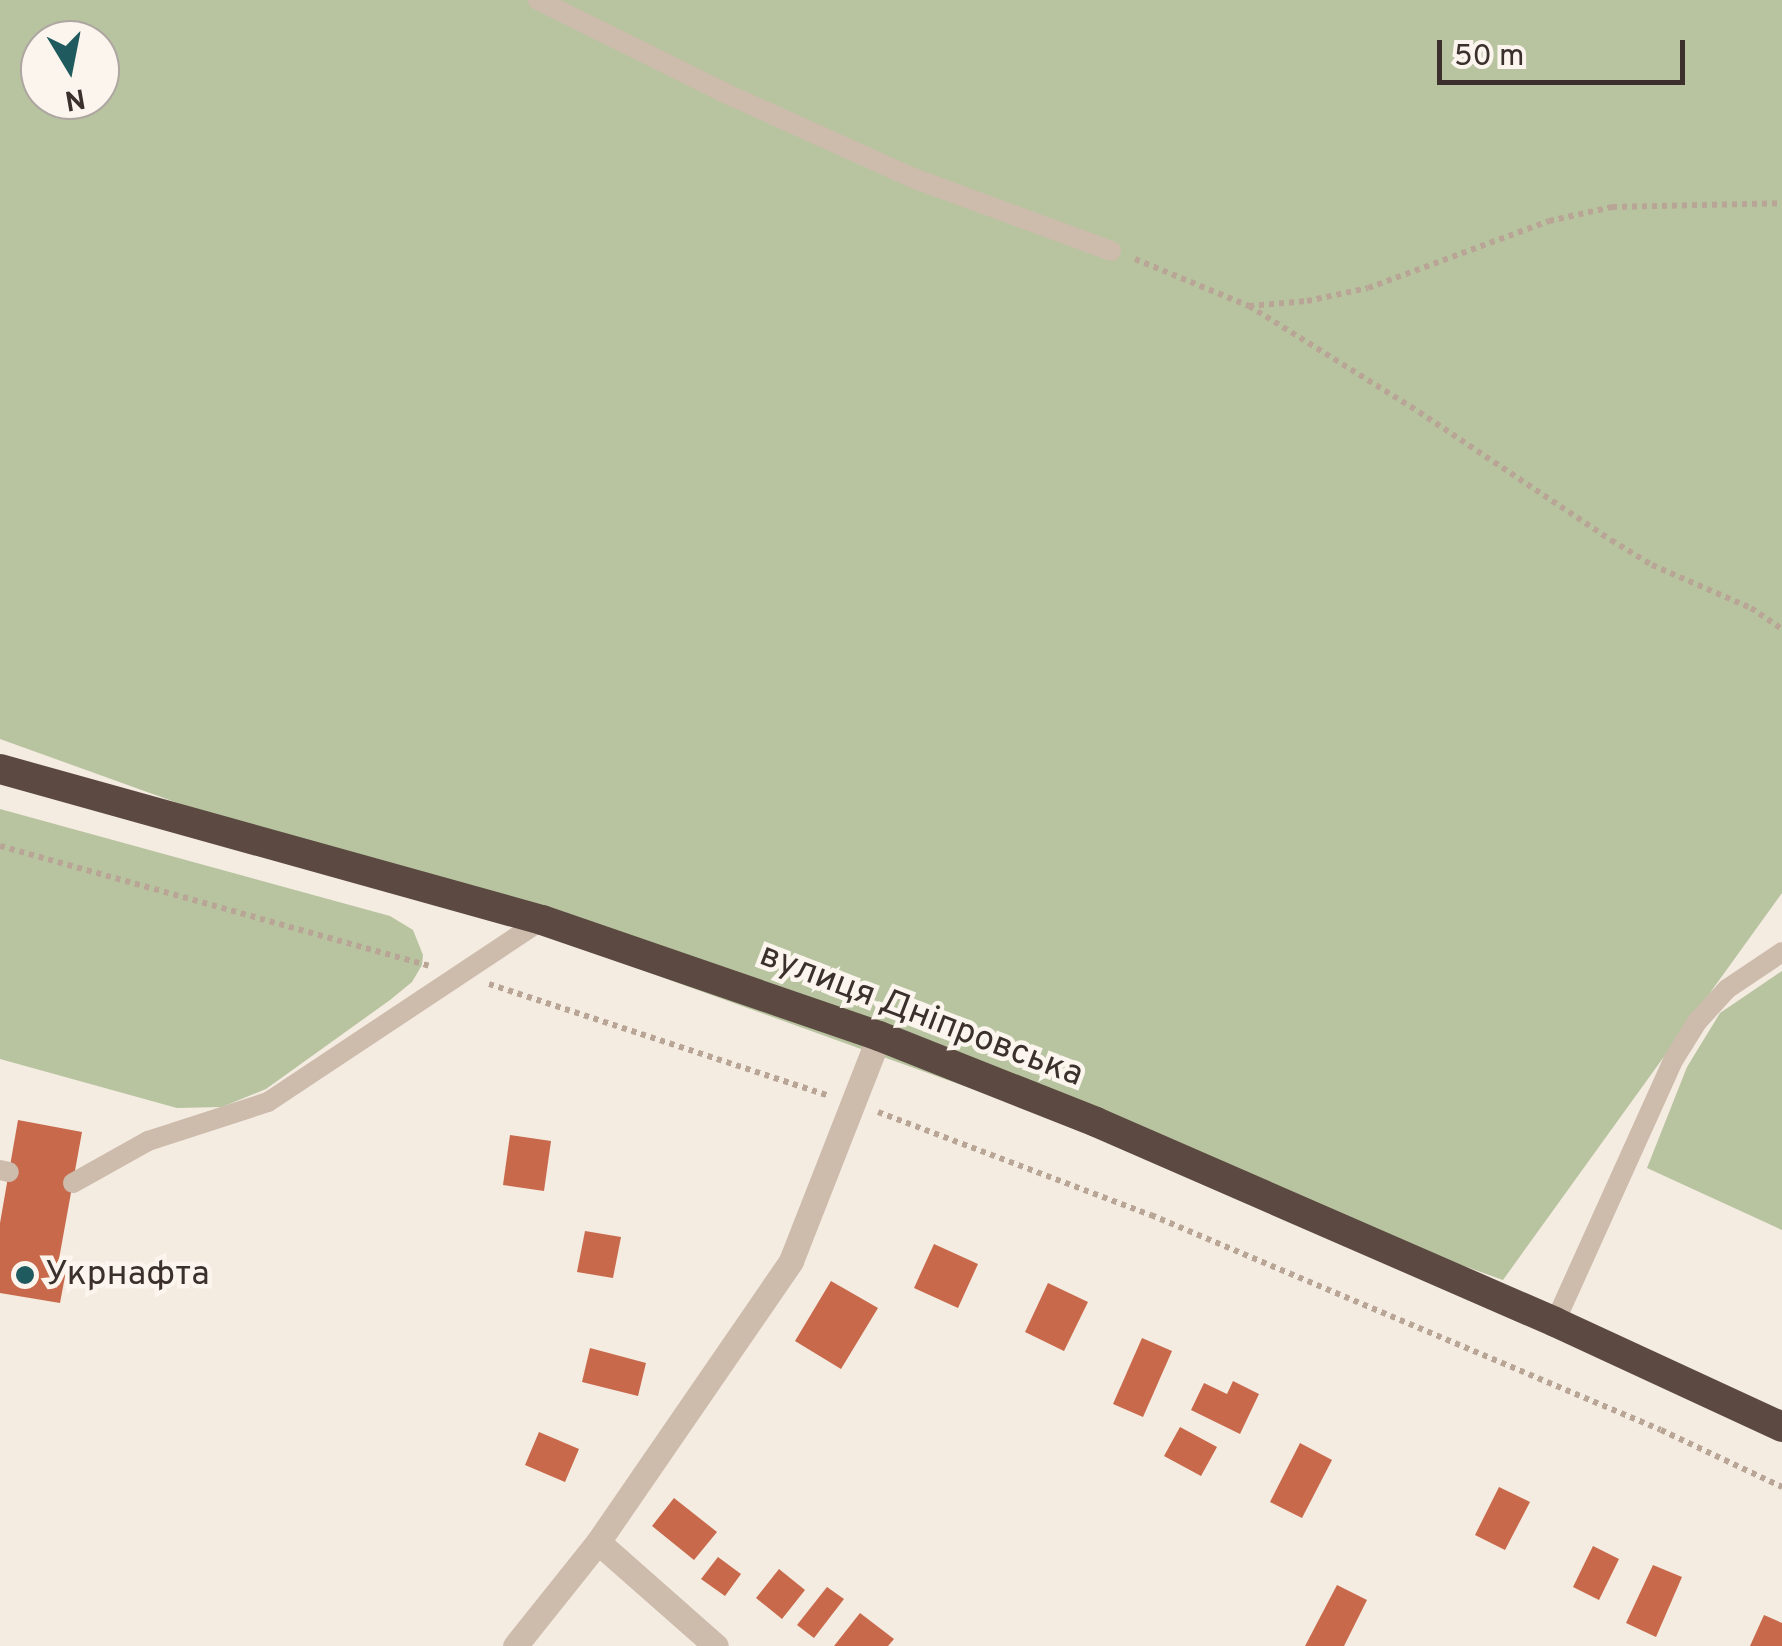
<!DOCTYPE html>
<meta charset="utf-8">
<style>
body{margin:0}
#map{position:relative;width:1782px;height:1646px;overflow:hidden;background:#f4ebe1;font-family:Overpass,sans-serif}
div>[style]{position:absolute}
.green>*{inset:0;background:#b8c4a0}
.building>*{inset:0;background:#c8694b}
.path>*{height:6px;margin-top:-3px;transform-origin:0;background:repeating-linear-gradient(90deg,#b9a596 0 5px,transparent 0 10px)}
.lane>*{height:20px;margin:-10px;padding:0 10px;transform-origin:10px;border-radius:10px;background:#cdbbac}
.street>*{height:25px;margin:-12.5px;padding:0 12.5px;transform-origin:12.5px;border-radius:12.5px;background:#cdbbac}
.highway>*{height:30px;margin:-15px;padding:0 15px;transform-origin:15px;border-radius:15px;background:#5c4a42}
.dots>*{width:28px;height:28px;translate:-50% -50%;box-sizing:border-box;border:5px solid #fbf5ee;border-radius:50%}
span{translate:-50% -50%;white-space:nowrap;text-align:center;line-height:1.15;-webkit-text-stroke:9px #fbf5ee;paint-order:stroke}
.street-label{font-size:35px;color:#3b302b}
.poi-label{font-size:35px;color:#3b302b}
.left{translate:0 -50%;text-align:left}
.north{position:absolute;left:20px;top:20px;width:100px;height:100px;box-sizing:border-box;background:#fbf5ee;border:2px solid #aea6a0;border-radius:50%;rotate:170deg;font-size:28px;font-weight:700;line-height:40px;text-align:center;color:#3b302b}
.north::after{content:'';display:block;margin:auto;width:35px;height:45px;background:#1f5a5e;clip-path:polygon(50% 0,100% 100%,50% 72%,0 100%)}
.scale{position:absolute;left:1437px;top:40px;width:248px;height:45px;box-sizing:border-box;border:5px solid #3b302b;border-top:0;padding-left:12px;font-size:30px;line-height:35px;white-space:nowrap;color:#3b302b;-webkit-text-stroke:8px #fbf5ee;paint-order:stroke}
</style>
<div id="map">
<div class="green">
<i style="clip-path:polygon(evenodd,0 0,1782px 0,1782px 893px,1503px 1280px,0 739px,0 0,40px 40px,100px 40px,100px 100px,40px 100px,40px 40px)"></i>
<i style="clip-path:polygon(0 809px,390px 916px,413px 930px,423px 955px,422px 965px,412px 982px,390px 1000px,266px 1089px,222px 1107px,177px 1108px,0 1059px)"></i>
<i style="clip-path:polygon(1782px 971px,1782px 1230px,1647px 1168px,1687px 1067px,1720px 1013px)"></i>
</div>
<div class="building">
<i style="clip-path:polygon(18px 1120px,82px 1132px,57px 1270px,66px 1271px,60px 1303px,0 1293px,0 1223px)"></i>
<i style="clip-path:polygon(510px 1135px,551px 1141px,544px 1191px,503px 1185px)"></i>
<i style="clip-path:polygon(585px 1231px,621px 1237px,613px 1278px,577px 1272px)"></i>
<i style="clip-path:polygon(934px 1244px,978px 1264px,958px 1308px,914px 1288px)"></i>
<i style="clip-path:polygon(831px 1281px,878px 1308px,841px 1369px,795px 1341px)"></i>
<i style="clip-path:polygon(1048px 1283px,1088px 1302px,1064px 1351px,1025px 1332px)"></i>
<i style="clip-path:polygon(1142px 1338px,1172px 1351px,1143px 1417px,1113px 1404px)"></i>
<i style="clip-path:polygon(590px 1348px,646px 1363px,638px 1396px,582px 1382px)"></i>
<i style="clip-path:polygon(1233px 1381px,1259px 1394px,1240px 1434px,1191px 1410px,1204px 1383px,1227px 1394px)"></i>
<i style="clip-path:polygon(1180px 1427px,1217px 1447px,1201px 1476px,1164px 1456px)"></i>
<i style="clip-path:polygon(539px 1432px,579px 1449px,565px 1482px,525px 1465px)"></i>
<i style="clip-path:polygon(1300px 1443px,1332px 1460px,1302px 1518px,1270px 1502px)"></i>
<i style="clip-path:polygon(1499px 1487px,1530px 1502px,1505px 1550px,1475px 1535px)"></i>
<i style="clip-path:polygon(674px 1498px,717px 1532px,694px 1560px,652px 1526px)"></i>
<i style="clip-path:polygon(1593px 1546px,1619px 1559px,1599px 1600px,1573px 1587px)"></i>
<i style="clip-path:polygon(718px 1557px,741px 1574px,725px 1596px,701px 1579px)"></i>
<i style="clip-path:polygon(1653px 1565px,1682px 1577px,1656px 1637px,1626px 1623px)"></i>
<i style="clip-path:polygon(779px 1569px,805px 1590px,782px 1619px,756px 1598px)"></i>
<i style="clip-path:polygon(1337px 1585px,1367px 1600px,1344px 1646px,1305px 1646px)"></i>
<i style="clip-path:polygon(827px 1587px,844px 1599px,814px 1638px,797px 1625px)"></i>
<i style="clip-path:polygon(860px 1613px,894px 1639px,888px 1646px,834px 1646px)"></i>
<i style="clip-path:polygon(1764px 1615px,1782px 1623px,1782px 1646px,1750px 1646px)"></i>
</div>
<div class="path">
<i style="left:1135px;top:259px;width:123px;rotate:22.4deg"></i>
<i style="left:1249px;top:306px;width:200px;rotate:31.9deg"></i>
<i style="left:1419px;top:412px;width:231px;rotate:33.7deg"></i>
<i style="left:1611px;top:540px;width:48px;rotate:31.4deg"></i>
<i style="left:1652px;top:565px;width:108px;rotate:23.5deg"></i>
<i style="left:1751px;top:608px;width:37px;rotate:34deg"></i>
<i style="left:1249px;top:306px;width:58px;rotate:-4.9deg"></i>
<i style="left:1307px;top:301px;width:62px;rotate:-12deg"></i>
<i style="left:1368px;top:288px;width:193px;rotate:-20.3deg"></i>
<i style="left:1549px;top:221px;width:65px;rotate:-12.5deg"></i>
<i style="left:1612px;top:207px;width:170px;rotate:-1.3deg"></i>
<i style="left:0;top:846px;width:445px;rotate:15.6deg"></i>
<i style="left:489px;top:984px;width:358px;rotate:18.2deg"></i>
<i style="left:878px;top:1112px;width:292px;rotate:20.7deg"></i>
<i style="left:1151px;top:1215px;width:553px;rotate:22.86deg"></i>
<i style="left:1661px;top:1430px;width:134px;rotate:25.2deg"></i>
</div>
<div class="lane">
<i style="left:538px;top:0;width:209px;rotate:26.4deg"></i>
<i style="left:725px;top:93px;width:206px;rotate:24.3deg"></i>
<i style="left:913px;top:178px;width:211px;rotate:20.2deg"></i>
<i style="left:0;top:1170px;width:9px;rotate:13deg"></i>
<i style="left:73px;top:1183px;width:86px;rotate:-29.2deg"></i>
<i style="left:148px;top:1141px;width:126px;rotate:-18deg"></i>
<i style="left:268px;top:1102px;width:329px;rotate:-33.6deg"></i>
<i style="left:1555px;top:1322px;width:289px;rotate:-65.7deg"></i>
<i style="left:1674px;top:1059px;width:44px;rotate:-58.1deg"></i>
<i style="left:1697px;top:1022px;width:45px;rotate:-47.7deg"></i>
<i style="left:1727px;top:989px;width:66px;rotate:-33.9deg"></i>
</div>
<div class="street">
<i style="left:598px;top:1542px;width:157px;rotate:41.4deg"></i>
<i style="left:515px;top:1646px;width:133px;rotate:-51.4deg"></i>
<i style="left:598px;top:1542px;width:341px;rotate:-55.5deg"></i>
<i style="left:791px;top:1261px;width:242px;rotate:-68.6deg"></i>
</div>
<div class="highway">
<i style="left:0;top:769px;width:563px;rotate:15.57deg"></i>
<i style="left:542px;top:920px;width:356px;rotate:19deg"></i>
<i style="left:879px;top:1036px;width:233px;rotate:21.6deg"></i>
<i style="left:1096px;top:1122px;width:501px;rotate:23.54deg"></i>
<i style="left:1555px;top:1322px;width:250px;rotate:24.8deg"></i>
</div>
<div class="dots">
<i style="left:25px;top:1275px;background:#1f5a5e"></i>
</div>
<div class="street-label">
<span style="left:921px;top:1016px;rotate:21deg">вулиця Дніпровська</span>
</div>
<div class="poi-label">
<span class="left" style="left:45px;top:1275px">Укрнафта</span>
</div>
<div class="north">N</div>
<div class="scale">50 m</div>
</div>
